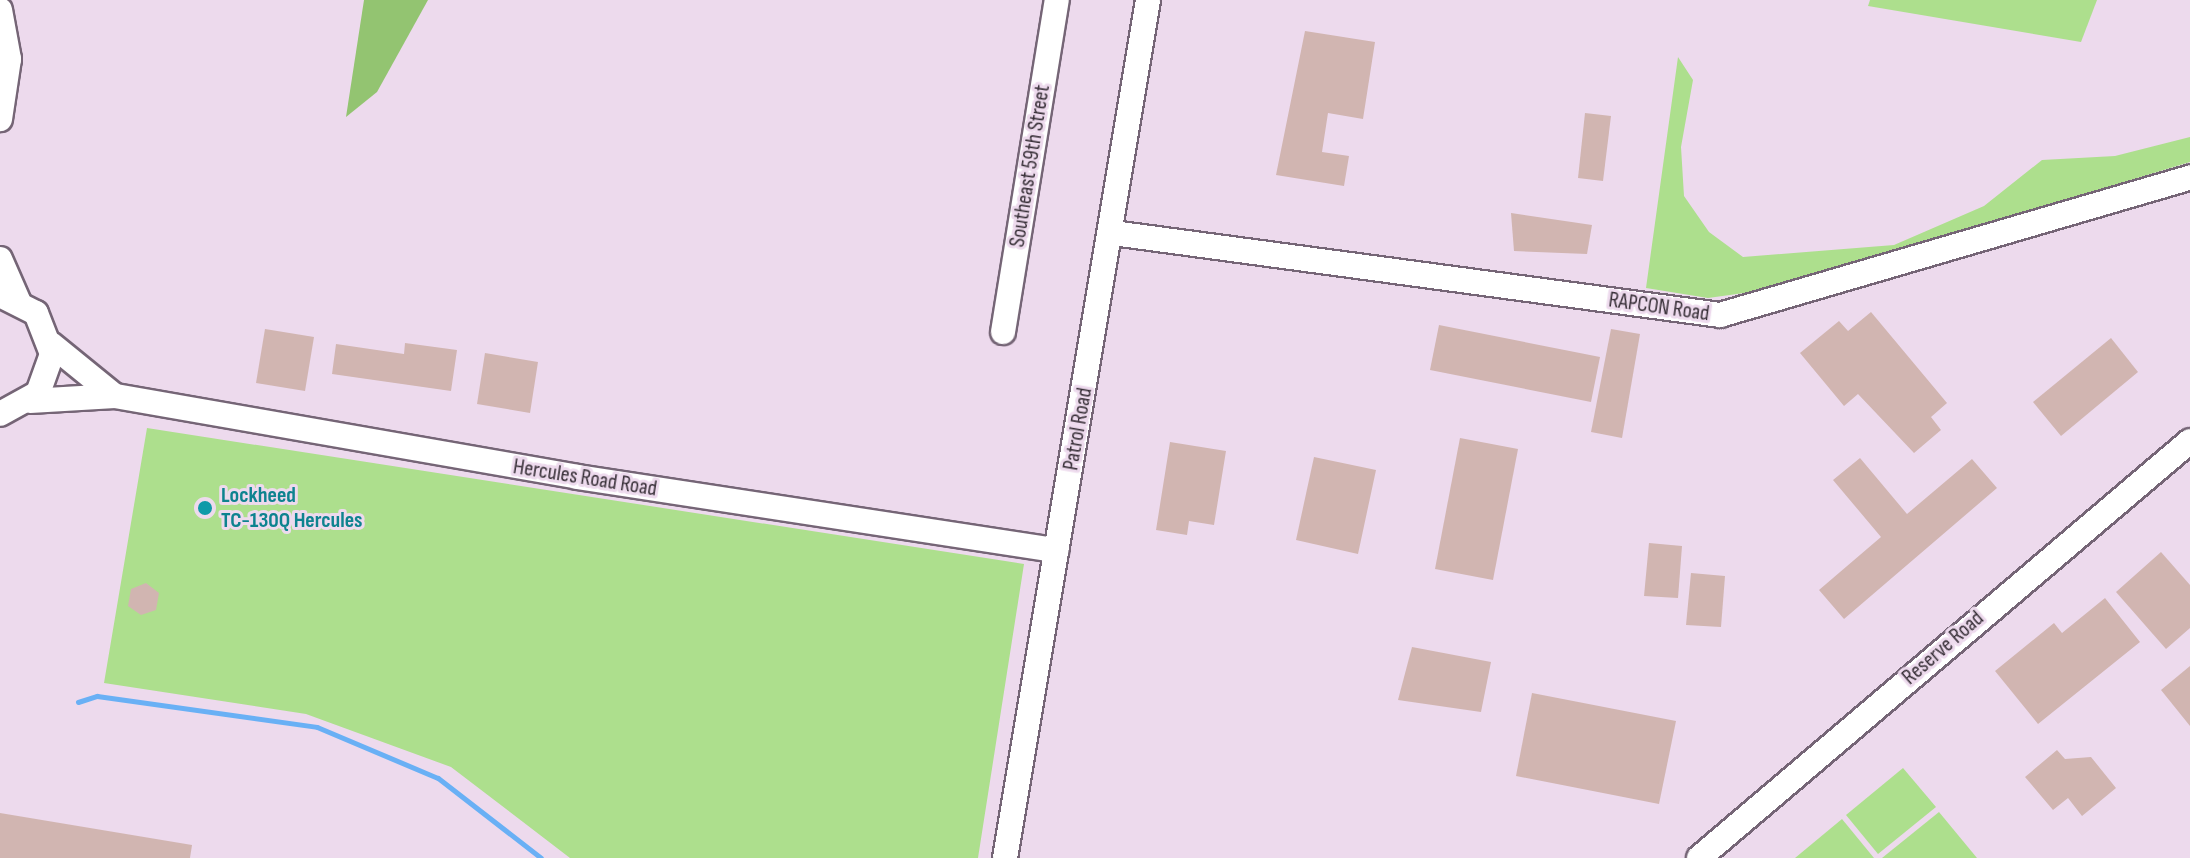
<!DOCTYPE html>
<style>
body{margin:0}
#map{position:relative;width:2190px;height:858px;overflow:hidden;background:#eddaed;font-family:"Sofia Sans Condensed",sans-serif}
div>[style]{position:absolute}
.green>*{inset:0;background:#addf8d}
.forest>*{inset:0;background:#93c471}
.stream>*{height:5px;margin:-2.5px;padding:0 2.5px;transform-origin:2.5px;border-radius:2.5px;background:#69b0f5}
.building>*{inset:0;background:#d1b5b1}
.roads{filter:drop-shadow(2px 0 #756576) drop-shadow(-2px 0 #756576) drop-shadow(0 2px #756576) drop-shadow(0 -2px #756576)}
.minor>*{height:24px;margin:-12px;padding:0 12px;transform-origin:12px;border-radius:12px;background:#fff}
.dots>*{width:22px;height:22px;translate:-50% -50%;box-sizing:border-box;border:4px solid #eddaed;border-radius:50%}
span{translate:-50% -50%;white-space:nowrap;text-align:center;line-height:1.15;-webkit-text-stroke:6px #eddaed;paint-order:stroke}
.street-label{font-size:22px;color:#362e36}
.culture-label{font-size:22px;color:#0d838f;font-weight:700}
.left{translate:0 -50%;text-align:left}
</style>
<div id="map">
<div class="green">
<i style="clip-path:polygon(1870px 0,2097px 0,2081px 42px,1868px 6px)"></i>
<i style="clip-path:polygon(1678px 57px,1693px 80px,1681px 147px,1684px 196px,1709px 232px,1743px 257px,1894px 245px,1984px 206px,2042px 160px,2115px 156px,2190px 137px,2190px 162px,1773px 289px,1708px 298px,1646px 288px)"></i>
<i style="clip-path:polygon(147px 428px,1024px 564px,978px 858px,570px 858px,451px 767px,306px 714px,104px 683px)"></i>
<i style="clip-path:polygon(1903px 768px,1936px 807px,1878px 854px,1846px 815px)"></i>
<i style="clip-path:polygon(1939px 812px,1977px 858px,1882px 858px)"></i>
<i style="clip-path:polygon(1842px 819px,1874px 858px,1795px 858px)"></i>
</div>
<div class="forest">
<i style="clip-path:polygon(364px 0,428px 0,377px 92px,346px 117px)"></i>
</div>
<div class="stream">
<i style="left:78px;top:702px;width:20px;rotate:-18deg"></i>
<i style="left:97px;top:696px;width:222px;rotate:8deg"></i>
<i style="left:317px;top:727px;width:131px;rotate:22.9deg"></i>
<i style="left:438px;top:778px;width:130px;rotate:37.8deg"></i>
</div>
<div class="building">
<i style="clip-path:polygon(1305px 31px,1375px 42px,1363px 119px,1328px 113px,1322px 152px,1349px 156px,1344px 186px,1276px 175px)"></i>
<i style="clip-path:polygon(1585px 113px,1611px 116px,1603px 181px,1578px 178px)"></i>
<i style="clip-path:polygon(1511px 213px,1592px 225px,1587px 254px,1514px 251px)"></i>
<i style="clip-path:polygon(1871px 312px,1947px 403px,1931px 417px,1941px 430px,1914px 453px,1858px 394px,1844px 406px,1800px 353px,1839px 321px,1848px 331px)"></i>
<i style="clip-path:polygon(1439px 325px,1600px 357px,1591px 402px,1430px 370px)"></i>
<i style="clip-path:polygon(265px 329px,314px 337px,305px 391px,256px 383px)"></i>
<i style="clip-path:polygon(1611px 329px,1640px 334px,1622px 438px,1591px 432px)"></i>
<i style="clip-path:polygon(2111px 338px,2138px 372px,2061px 436px,2033px 402px)"></i>
<i style="clip-path:polygon(405px 343px,457px 350px,451px 391px,332px 374px,336px 344px,404px 354px)"></i>
<i style="clip-path:polygon(485px 353px,538px 362px,530px 413px,477px 404px)"></i>
<i style="clip-path:polygon(1460px 438px,1518px 449px,1493px 580px,1435px 569px)"></i>
<i style="clip-path:polygon(1170px 442px,1226px 451px,1214px 525px,1189px 521px,1187px 535px,1156px 530px)"></i>
<i style="clip-path:polygon(1314px 457px,1376px 470px,1358px 554px,1296px 540px)"></i>
<i style="clip-path:polygon(1860px 458px,1907px 514px,1972px 459px,1997px 488px,1844px 619px,1819px 590px,1881px 537px,1833px 480px)"></i>
<i style="clip-path:polygon(1649px 543px,1682px 546px,1678px 598px,1644px 596px)"></i>
<i style="clip-path:polygon(2161px 552px,2190px 585px,2190px 628px,2166px 649px,2116px 592px)"></i>
<i style="clip-path:polygon(1691px 573px,1725px 576px,1721px 627px,1686px 625px)"></i>
<i style="clip-path:polygon(146px 583px,159px 593px,156px 610px,141px 615px,128px 606px,131px 589px)"></i>
<i style="clip-path:polygon(2105px 598px,2140px 642px,2038px 724px,1995px 671px,2054px 623px,2062px 633px)"></i>
<i style="clip-path:polygon(1412px 647px,1491px 662px,1481px 712px,1398px 700px)"></i>
<i style="clip-path:polygon(2190px 666px,2190px 726px,2161px 690px)"></i>
<i style="clip-path:polygon(1532px 693px,1676px 721px,1659px 804px,1516px 776px)"></i>
<i style="clip-path:polygon(2057px 750px,2065px 759px,2091px 757px,2116px 788px,2082px 816px,2068px 798px,2053px 810px,2025px 777px)"></i>
<i style="clip-path:polygon(0 813px,192px 845px,190px 858px,0 858px)"></i>
</div>
<div class="roads">
<div class="minor">
<i style="left:0;top:10px;width:50px;rotate:79.6deg"></i>
<i style="left:9px;top:59px;width:61px;rotate:98.5deg"></i>
<i style="left:1113px;top:233px;width:613px;rotate:7.69deg"></i>
<i style="left:1720px;top:315px;width:490px;rotate:-16.3deg"></i>
<i style="left:0;top:259px;width:45px;rotate:66.3deg"></i>
<i style="left:0;top:295px;width:40px;rotate:26.6deg"></i>
<i style="left:36px;top:313px;width:44px;rotate:68.7deg"></i>
<i style="left:52px;top:354px;width:41px;rotate:109.7deg"></i>
<i style="left:38px;top:393px;width:43px;rotate:151.1deg"></i>
<i style="left:1003px;top:332px;width:336px;rotate:-80.8deg"></i>
<i style="left:51px;top:344px;width:82px;rotate:39.1deg"></i>
<i style="left:30px;top:401px;width:85px;rotate:-3.4deg"></i>
<i style="left:115px;top:396px;width:469px;rotate:9.9deg"></i>
<i style="left:577px;top:477px;width:485px;rotate:8.7deg"></i>
<i style="left:1005px;top:858px;width:870px;rotate:-80.54deg"></i>
<i style="left:1699px;top:858px;width:644px;rotate:-40.34deg"></i>
</div>
</div>
<div class="dots">
<i style="left:205px;top:508px;background:#0f9aa8"></i>
</div>
<div class="street-label">
<span style="left:1030px;top:166px;rotate:-81deg">Southeast 59th Street</span>
<span style="left:1659px;top:307px;rotate:8deg">RAPCON Road</span>
<span style="left:1078px;top:429px;rotate:-80deg">Patrol Road</span>
<span style="left:585px;top:478px;rotate:9deg">Hercules Road Road</span>
<span style="left:1943px;top:648px;rotate:-41deg">Reserve Road</span>
</div>
<div class="culture-label">
<span class="left" style="left:221px;top:508px">Lockheed<br>TC-130Q Hercules</span>
</div>
</div>
